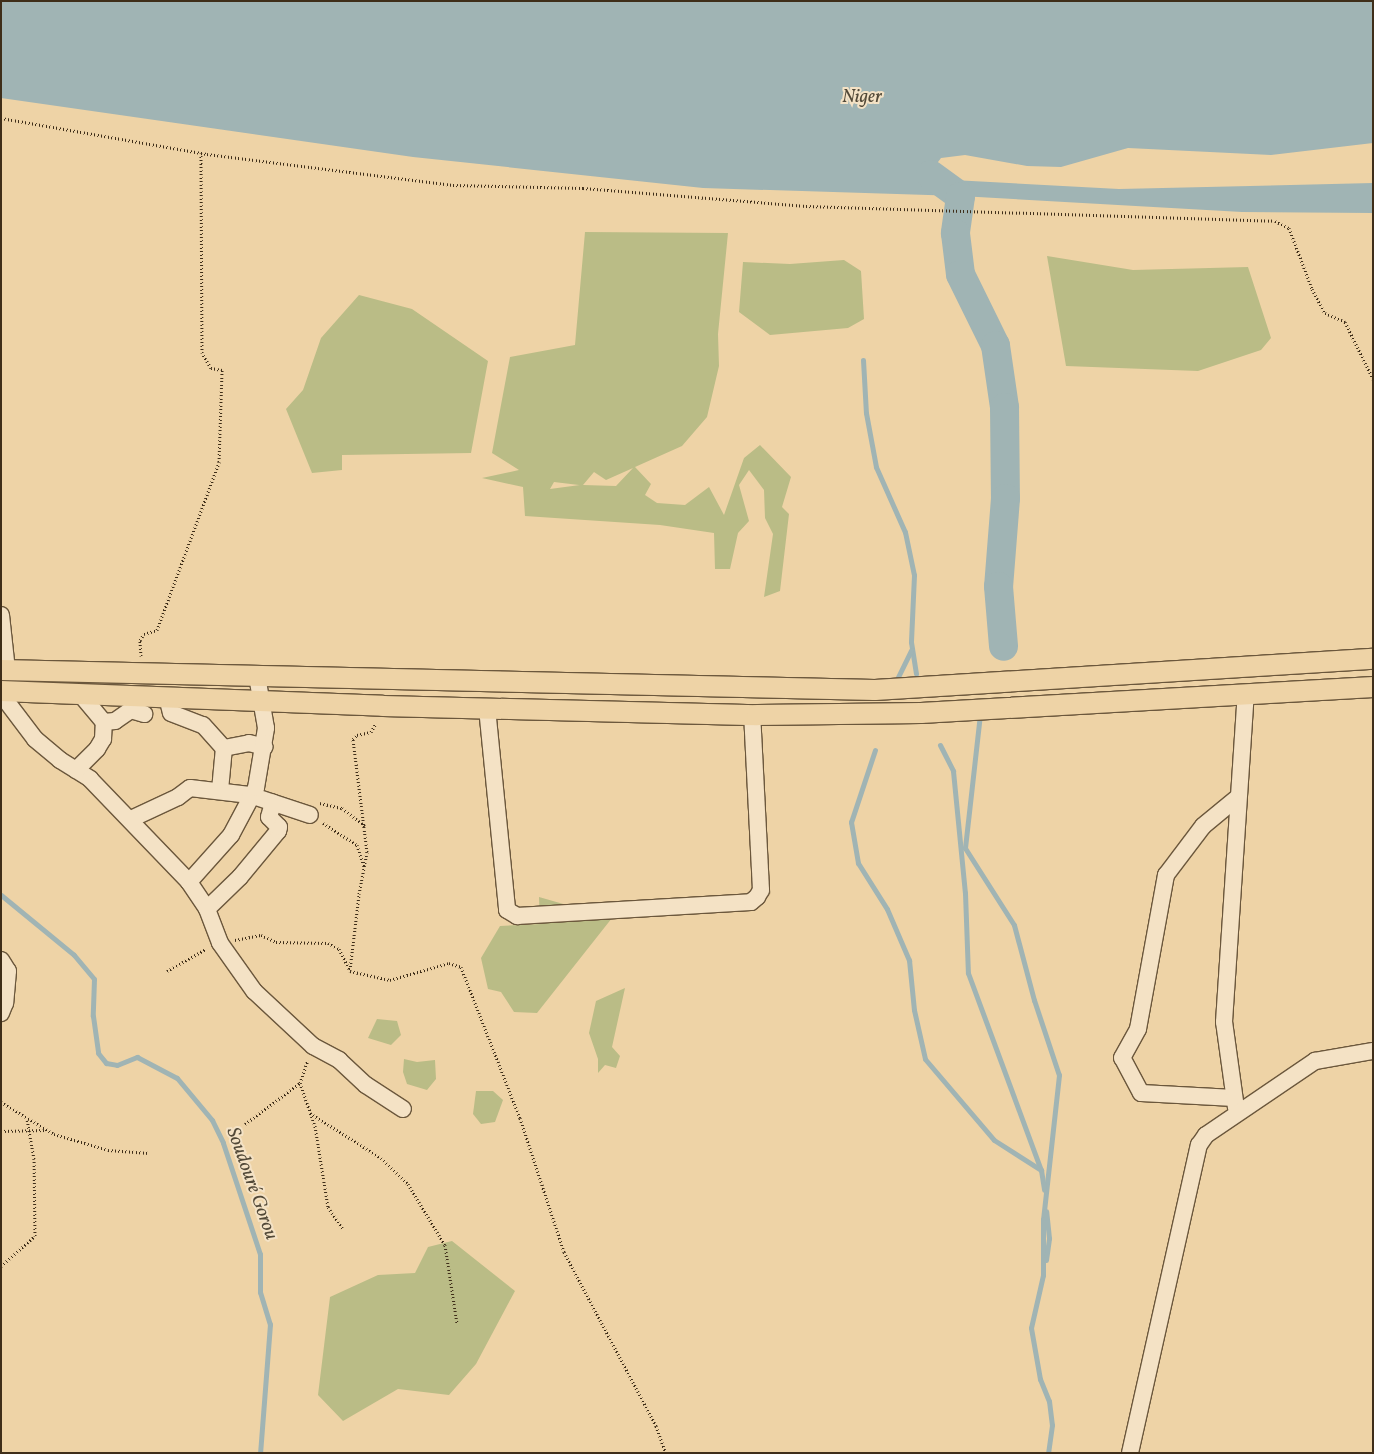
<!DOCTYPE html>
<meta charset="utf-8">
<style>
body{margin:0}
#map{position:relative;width:1374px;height:1454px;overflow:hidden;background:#eed3a6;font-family:Vollkorn,serif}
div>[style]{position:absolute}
.green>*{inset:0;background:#babc86}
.water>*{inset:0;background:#a0b4b4}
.stream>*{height:5px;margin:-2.5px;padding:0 2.5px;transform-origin:2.5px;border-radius:2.5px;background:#a0b4b4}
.river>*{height:29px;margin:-14.5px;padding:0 14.5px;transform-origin:14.5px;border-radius:14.5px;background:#a0b4b4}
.path>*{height:3px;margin-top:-1.5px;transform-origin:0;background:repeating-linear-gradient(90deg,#3f2e19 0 1px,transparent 0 3.5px)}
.roads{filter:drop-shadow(1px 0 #6b573c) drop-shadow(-1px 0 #6b573c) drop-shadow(0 1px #6b573c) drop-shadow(0 -1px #6b573c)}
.minor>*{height:16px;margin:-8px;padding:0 8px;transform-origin:8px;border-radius:8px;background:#f4e2c5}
.major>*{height:20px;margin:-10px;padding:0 10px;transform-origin:10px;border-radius:10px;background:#eed3a6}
span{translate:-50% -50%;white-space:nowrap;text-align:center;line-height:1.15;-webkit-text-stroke:4px #f4e2c5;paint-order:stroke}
.water-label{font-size:19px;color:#524938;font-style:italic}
.frame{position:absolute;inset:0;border:2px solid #3f2e19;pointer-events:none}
</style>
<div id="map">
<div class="green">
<i style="clip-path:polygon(evenodd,585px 232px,728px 233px,718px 334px,719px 366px,707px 417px,682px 446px,635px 467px,651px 484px,645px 495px,657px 503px,685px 505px,709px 487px,724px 515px,744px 458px,760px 445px,791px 477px,782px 507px,789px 514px,780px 591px,764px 597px,773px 534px,765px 518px,764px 490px,749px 470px,739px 485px,749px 521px,738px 533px,730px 569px,715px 569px,714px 533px,660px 525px,525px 516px,523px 487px,482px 478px,519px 470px,492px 453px,510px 357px,575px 345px,585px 232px,633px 468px,616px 486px,583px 485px,594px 472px,606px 480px,633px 468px,585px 232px,554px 482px,579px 485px,580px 485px,550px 489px,554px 482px)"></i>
<i style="clip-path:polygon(1047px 256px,1133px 270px,1248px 267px,1271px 338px,1261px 350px,1198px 371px,1066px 366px)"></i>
<i style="clip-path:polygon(844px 260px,861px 271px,864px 319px,848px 328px,770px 335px,739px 312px,743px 262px,790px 264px)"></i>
<i style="clip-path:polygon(359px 295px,412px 309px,488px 361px,471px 453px,342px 455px,342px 470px,312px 473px,286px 409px,303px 390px,321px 338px)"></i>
<i style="clip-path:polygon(539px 897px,612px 918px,537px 1013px,514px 1012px,501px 992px,488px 989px,481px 958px,500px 926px,540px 924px)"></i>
<i style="clip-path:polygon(625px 988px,612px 1047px,620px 1056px,616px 1068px,605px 1065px,598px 1073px,598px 1059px,589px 1033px,596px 1001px)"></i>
<i style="clip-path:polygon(377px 1019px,397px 1021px,401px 1035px,391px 1045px,368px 1038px)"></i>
<i style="clip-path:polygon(404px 1059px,417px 1062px,435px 1060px,436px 1079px,427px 1090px,407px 1084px,403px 1072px)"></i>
<i style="clip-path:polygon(476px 1091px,493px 1091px,503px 1100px,495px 1122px,481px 1124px,473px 1114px)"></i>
<i style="clip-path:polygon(452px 1241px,515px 1291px,476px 1364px,449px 1395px,398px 1389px,343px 1421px,318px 1395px,330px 1297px,378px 1275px,415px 1273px,428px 1247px)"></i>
</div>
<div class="water">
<i style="clip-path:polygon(1px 1px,1373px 1px,1373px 143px,1271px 155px,1128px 148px,1061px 167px,1027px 166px,965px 155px,941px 158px,932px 170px,934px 173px,953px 180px,1119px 189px,1373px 183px,1373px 213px,1242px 212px,960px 196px,703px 188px,413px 157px,1px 98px)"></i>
</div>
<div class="stream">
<i style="left:863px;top:360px;width:53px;rotate:86.8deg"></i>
<i style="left:866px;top:413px;width:55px;rotate:79.5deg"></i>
<i style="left:876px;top:467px;width:71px;rotate:66deg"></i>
<i style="left:905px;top:532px;width:44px;rotate:78.2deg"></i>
<i style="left:914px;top:575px;width:67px;rotate:92.6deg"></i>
<i style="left:911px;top:642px;width:32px;rotate:81deg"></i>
<i style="left:898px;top:677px;width:30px;rotate:-64deg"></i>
<i style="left:980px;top:714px;width:135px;rotate:96.4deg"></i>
<i style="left:965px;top:848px;width:91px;rotate:57.5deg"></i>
<i style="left:1014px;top:925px;width:78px;rotate:75.1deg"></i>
<i style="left:1034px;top:1000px;width:79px;rotate:71.6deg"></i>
<i style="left:1059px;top:1075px;width:145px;rotate:96.3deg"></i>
<i style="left:1043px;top:1219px;width:56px;rotate:90deg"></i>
<i style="left:1043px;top:1275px;width:54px;rotate:102.8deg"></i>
<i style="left:1031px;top:1328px;width:52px;rotate:80deg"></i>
<i style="left:1040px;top:1379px;width:24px;rotate:68deg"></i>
<i style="left:1049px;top:1401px;width:24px;rotate:83deg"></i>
<i style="left:1052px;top:1425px;width:28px;rotate:98deg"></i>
<i style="left:940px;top:745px;width:29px;rotate:63deg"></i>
<i style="left:953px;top:771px;width:123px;rotate:84.4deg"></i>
<i style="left:965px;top:893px;width:80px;rotate:87.9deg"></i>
<i style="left:968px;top:973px;width:210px;rotate:69.7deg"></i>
<i style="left:1041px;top:1170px;width:20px;rotate:81deg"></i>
<i style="left:875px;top:750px;width:76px;rotate:108.4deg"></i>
<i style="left:851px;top:822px;width:42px;rotate:80.3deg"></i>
<i style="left:858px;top:863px;width:54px;rotate:57.8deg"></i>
<i style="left:887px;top:909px;width:56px;rotate:66.7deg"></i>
<i style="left:909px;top:960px;width:50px;rotate:84.3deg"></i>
<i style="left:914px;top:1010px;width:50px;rotate:77.3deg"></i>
<i style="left:925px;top:1059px;width:106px;rotate:49.6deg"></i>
<i style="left:994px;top:1140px;width:56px;rotate:32.6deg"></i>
<i style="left:1px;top:895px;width:94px;rotate:39.4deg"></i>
<i style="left:74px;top:955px;width:31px;rotate:50deg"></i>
<i style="left:94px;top:979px;width:37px;rotate:92deg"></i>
<i style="left:93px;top:1016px;width:37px;rotate:82deg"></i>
<i style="left:98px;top:1053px;width:13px;rotate:51deg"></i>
<i style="left:106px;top:1063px;width:11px;rotate:10deg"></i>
<i style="left:117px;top:1065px;width:22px;rotate:-22deg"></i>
<i style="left:137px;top:1057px;width:45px;rotate:27.7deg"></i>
<i style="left:177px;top:1078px;width:55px;rotate:50.2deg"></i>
<i style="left:212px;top:1120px;width:25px;rotate:64deg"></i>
<i style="left:223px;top:1143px;width:117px;rotate:71.6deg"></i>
<i style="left:260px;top:1254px;width:38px;rotate:90deg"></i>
<i style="left:260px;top:1292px;width:34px;rotate:73deg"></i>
<i style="left:270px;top:1324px;width:129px;rotate:94.4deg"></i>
<i style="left:1046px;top:1260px;width:22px;rotate:-82deg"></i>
<i style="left:1049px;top:1238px;width:27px;rotate:-96deg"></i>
</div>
<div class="river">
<i style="left:930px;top:174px;width:37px;rotate:36deg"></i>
<i style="left:960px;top:196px;width:37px;rotate:98deg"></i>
<i style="left:955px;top:233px;width:41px;rotate:83deg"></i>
<i style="left:960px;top:274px;width:79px;rotate:63.8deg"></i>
<i style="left:995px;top:345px;width:63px;rotate:81.7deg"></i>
<i style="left:1004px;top:407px;width:91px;rotate:89.4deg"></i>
<i style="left:1005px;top:498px;width:88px;rotate:94.5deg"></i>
<i style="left:998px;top:586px;width:60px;rotate:85.2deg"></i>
</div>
<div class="path">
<i style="left:1px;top:118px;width:209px;rotate:9.9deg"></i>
<i style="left:207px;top:154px;width:248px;rotate:7.2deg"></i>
<i style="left:453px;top:185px;width:130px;rotate:1.3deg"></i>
<i style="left:583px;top:188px;width:224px;rotate:4.6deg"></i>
<i style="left:806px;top:206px;width:469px;rotate:1.8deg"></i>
<i style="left:1275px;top:221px;width:16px;rotate:27deg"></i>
<i style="left:1289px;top:228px;width:65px;rotate:69.3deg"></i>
<i style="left:1312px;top:289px;width:27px;rotate:62deg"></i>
<i style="left:1325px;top:313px;width:22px;rotate:24deg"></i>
<i style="left:1345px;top:322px;width:64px;rotate:63.8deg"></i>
<i style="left:141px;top:656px;width:16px;rotate:-94deg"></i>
<i style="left:140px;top:640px;width:7px;rotate:-56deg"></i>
<i style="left:144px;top:634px;width:14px;rotate:-17deg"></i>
<i style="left:157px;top:630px;width:179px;rotate:-69.7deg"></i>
<i style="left:219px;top:462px;width:92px;rotate:-88.1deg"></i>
<i style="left:222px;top:370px;width:11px;rotate:-170deg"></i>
<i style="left:211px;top:368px;width:17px;rotate:-121deg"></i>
<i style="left:202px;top:353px;width:200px;rotate:-90.3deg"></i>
<i style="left:320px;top:803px;width:23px;rotate:13deg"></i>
<i style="left:342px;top:808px;width:29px;rotate:38deg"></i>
<i style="left:323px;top:823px;width:40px;rotate:32.9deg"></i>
<i style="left:357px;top:845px;width:23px;rotate:72deg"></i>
<i style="left:235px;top:940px;width:26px;rotate:-11deg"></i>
<i style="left:261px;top:935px;width:17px;rotate:25deg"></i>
<i style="left:276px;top:942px;width:52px;rotate:1.1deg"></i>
<i style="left:328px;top:943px;width:13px;rotate:29deg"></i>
<i style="left:339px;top:949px;width:25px;rotate:63deg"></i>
<i style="left:350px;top:971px;width:41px;rotate:12.7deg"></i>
<i style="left:390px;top:980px;width:61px;rotate:-16.1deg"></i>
<i style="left:449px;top:963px;width:13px;rotate:18deg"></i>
<i style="left:461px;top:967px;width:162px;rotate:68.7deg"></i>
<i style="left:520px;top:1118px;width:141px;rotate:71.8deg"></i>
<i style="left:564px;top:1252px;width:197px;rotate:62.1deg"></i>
<i style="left:656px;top:1426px;width:29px;rotate:70deg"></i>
<i style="left:350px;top:970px;width:77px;rotate:-83.2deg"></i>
<i style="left:359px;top:894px;width:43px;rotate:-79.2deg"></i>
<i style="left:367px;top:852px;width:114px;rotate:-97.1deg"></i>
<i style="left:353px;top:739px;width:6px;rotate:-45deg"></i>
<i style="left:357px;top:735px;width:14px;rotate:-12deg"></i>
<i style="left:371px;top:732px;width:10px;rotate:-61deg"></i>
<i style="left:167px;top:971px;width:45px;rotate:-29.4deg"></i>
<i style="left:300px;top:1083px;width:46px;rotate:70.8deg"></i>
<i style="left:315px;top:1126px;width:82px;rotate:80.9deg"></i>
<i style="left:328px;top:1207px;width:27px;rotate:56deg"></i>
<i style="left:1px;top:1102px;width:62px;rotate:31.1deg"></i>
<i style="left:54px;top:1134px;width:56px;rotate:16.5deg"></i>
<i style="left:108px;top:1150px;width:41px;rotate:4.2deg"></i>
<i style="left:310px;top:1113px;width:84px;rotate:32.4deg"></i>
<i style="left:381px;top:1158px;width:37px;rotate:44deg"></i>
<i style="left:408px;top:1184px;width:71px;rotate:58.8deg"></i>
<i style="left:445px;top:1245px;width:79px;rotate:81.3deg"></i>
<i style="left:245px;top:1124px;width:69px;rotate:-36.7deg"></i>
<i style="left:300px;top:1083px;width:24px;rotate:-71deg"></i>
<i style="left:1px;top:1131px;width:45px;rotate:-1.3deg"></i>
<i style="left:1px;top:1266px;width:45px;rotate:-41.4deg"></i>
<i style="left:35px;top:1236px;width:77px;rotate:-90.7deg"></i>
<i style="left:34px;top:1159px;width:41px;rotate:-99.9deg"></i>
</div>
<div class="roads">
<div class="minor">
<i style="left:1px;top:615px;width:55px;rotate:83.8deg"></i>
<i style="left:1px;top:694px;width:56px;rotate:52.9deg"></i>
<i style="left:35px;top:739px;width:33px;rotate:40deg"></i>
<i style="left:60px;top:760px;width:36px;rotate:32deg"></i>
<i style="left:90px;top:779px;width:143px;rotate:46.1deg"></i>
<i style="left:189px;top:882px;width:32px;rotate:56deg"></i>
<i style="left:207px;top:909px;width:36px;rotate:69deg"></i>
<i style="left:220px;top:943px;width:59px;rotate:54.7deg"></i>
<i style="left:254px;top:991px;width:81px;rotate:43deg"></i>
<i style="left:313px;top:1046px;width:30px;rotate:28deg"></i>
<i style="left:339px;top:1060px;width:37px;rotate:43deg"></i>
<i style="left:366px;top:1085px;width:44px;rotate:33deg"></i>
<i style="left:82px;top:696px;width:34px;rotate:50deg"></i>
<i style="left:104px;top:722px;width:11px;rotate:-5deg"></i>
<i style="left:115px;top:721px;width:19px;rotate:-35deg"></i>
<i style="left:131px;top:710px;width:14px;rotate:17deg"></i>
<i style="left:167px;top:697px;width:16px;rotate:76deg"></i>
<i style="left:171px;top:713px;width:34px;rotate:21deg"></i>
<i style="left:203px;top:725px;width:31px;rotate:48deg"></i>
<i style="left:224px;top:748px;width:25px;rotate:-11deg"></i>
<i style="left:249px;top:743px;width:16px;rotate:14deg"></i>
<i style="left:487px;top:708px;width:203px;rotate:84.3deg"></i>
<i style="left:507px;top:910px;width:12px;rotate:31deg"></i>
<i style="left:517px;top:916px;width:234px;rotate:-3.4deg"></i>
<i style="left:751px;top:902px;width:8px;rotate:-40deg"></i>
<i style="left:757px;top:897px;width:8px;rotate:-60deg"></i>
<i style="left:761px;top:890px;width:175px;rotate:-92.9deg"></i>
<i style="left:76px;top:770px;width:30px;rotate:-45deg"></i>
<i style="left:97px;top:749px;width:12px;rotate:-59deg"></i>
<i style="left:103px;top:739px;width:17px;rotate:-87deg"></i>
<i style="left:220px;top:790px;width:42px;rotate:-84.6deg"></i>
<i style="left:131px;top:819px;width:52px;rotate:-25.1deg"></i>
<i style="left:178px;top:797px;width:15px;rotate:-37deg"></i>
<i style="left:190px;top:788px;width:60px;rotate:6.7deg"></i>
<i style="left:250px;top:795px;width:63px;rotate:18.4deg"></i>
<i style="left:189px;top:882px;width:63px;rotate:-48.2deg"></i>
<i style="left:231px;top:835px;width:53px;rotate:-62deg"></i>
<i style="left:256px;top:788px;width:61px;rotate:-80.5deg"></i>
<i style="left:266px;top:728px;width:53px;rotate:-99.8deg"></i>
<i style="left:207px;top:909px;width:46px;rotate:-44.1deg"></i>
<i style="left:240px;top:877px;width:60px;rotate:-50.4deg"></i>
<i style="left:278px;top:831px;width:4px;rotate:-76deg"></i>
<i style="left:279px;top:827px;width:14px;rotate:-135deg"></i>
<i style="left:269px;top:817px;width:15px;rotate:-74deg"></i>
<i style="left:1px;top:960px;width:13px;rotate:58deg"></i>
<i style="left:8px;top:971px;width:32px;rotate:95deg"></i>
<i style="left:5px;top:1003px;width:11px;rotate:112deg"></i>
<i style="left:1234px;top:1098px;width:93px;rotate:-176.9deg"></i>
<i style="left:1141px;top:1093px;width:40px;rotate:-118deg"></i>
<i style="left:1122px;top:1058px;width:33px;rotate:-61deg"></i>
<i style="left:1138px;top:1029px;width:157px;rotate:-79.7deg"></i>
<i style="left:1166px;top:875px;width:61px;rotate:-52.9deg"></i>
<i style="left:1203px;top:826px;width:45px;rotate:-39.6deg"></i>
<i style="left:1236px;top:1108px;width:87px;rotate:-97.9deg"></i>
<i style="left:1224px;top:1022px;width:328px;rotate:-86.2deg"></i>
<i style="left:1130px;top:1453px;width:316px;rotate:-77.4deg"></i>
<i style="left:1199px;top:1145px;width:12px;rotate:-55deg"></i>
<i style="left:1206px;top:1135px;width:132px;rotate:-34.2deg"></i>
<i style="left:1315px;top:1061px;width:59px;rotate:-9.8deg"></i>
</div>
<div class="major">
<i style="left:1px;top:670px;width:874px;rotate:1.31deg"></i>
<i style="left:875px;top:690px;width:499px;rotate:-3.6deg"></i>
<i style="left:1px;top:691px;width:382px;rotate:2.2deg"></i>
<i style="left:383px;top:706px;width:374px;rotate:1.4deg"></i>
<i style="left:757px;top:715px;width:164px;rotate:-0.7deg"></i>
<i style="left:921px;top:713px;width:453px;rotate:-3.3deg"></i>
</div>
</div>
<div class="water-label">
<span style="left:862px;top:98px">Niger</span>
<span style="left:251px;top:1184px;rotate:70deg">Soudouré Gorou</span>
</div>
<div class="frame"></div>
</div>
